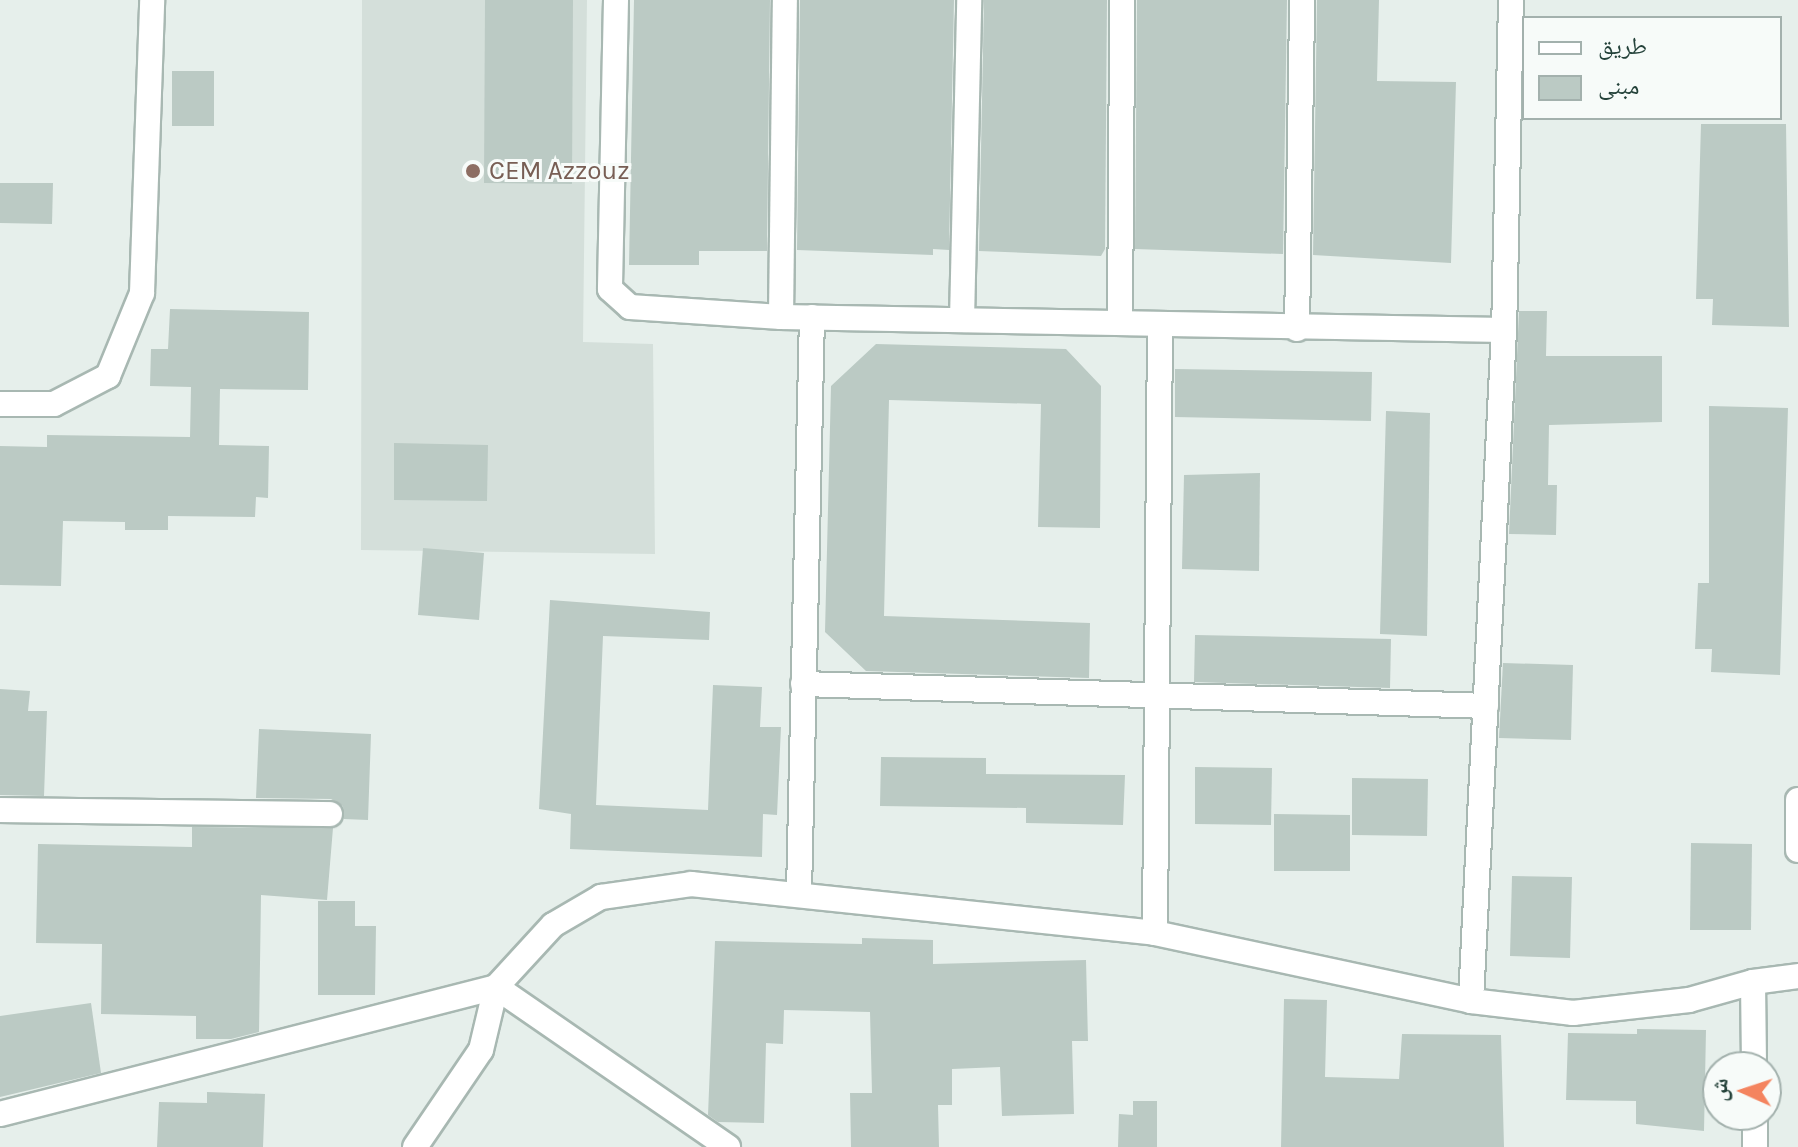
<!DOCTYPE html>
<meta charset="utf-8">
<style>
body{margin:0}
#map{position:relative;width:1798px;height:1147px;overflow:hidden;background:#e6efeb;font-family:Karla,"Noto Naskh Arabic",sans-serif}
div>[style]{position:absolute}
.built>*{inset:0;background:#d4dfda}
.building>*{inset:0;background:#bbcac4}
.roads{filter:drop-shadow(2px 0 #a8b8b2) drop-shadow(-2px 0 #a8b8b2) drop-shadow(0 2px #a8b8b2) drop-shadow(0 -2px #a8b8b2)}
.minor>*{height:24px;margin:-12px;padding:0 12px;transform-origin:12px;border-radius:12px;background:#fff}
.dots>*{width:22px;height:22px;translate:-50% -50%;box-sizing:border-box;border:4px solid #f7fbf9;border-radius:50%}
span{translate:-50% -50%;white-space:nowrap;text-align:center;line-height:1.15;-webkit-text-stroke:6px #f7fbf9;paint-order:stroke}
.education-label{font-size:26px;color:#785e54}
.left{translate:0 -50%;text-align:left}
.legend{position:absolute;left:1522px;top:16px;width:260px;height:104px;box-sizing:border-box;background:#f7fbf9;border:2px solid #a3b1ad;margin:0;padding:10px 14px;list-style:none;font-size:24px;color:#24423a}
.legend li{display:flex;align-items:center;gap:16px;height:40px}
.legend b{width:40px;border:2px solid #a3b1ad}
.north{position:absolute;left:1702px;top:1051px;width:80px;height:80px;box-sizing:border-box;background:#f7fbf9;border:2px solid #a3b1ad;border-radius:50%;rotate:273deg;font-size:22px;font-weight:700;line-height:32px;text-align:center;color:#24423a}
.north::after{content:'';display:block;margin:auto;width:28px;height:36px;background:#f4845f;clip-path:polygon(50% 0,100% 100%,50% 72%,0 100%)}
</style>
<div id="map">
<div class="built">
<i style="clip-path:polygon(362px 0,587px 0,583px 342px,653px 344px,655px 554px,361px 550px)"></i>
</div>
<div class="building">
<i style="clip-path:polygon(485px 0,573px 0,572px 184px,484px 183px)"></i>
<i style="clip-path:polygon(634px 0,770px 0,767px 251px,699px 251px,699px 265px,629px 265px)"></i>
<i style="clip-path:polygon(800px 0,954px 0,949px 250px,933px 249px,933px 255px,797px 250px)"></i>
<i style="clip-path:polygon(984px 0,1107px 0,1105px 249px,1101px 256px,979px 251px)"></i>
<i style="clip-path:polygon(1137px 0,1287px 0,1283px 254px,1135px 249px)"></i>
<i style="clip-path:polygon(1317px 0,1379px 0,1377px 81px,1456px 82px,1451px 263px,1313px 255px)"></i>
<i style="clip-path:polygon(172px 71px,214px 71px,214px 126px,172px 126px)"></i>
<i style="clip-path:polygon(1701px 124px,1786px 124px,1789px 327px,1712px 325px,1713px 299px,1696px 299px)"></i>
<i style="clip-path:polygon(0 183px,53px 183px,52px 224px,0 223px)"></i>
<i style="clip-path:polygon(170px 309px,309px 312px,308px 390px,220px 389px,219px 445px,269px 446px,268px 498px,256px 497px,255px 517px,168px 516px,168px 530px,125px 530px,125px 522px,63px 521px,61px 586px,0 585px,0 446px,47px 447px,47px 435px,190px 437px,191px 387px,150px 386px,151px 349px,168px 349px)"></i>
<i style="clip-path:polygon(1519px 311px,1547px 311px,1546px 356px,1662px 356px,1662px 422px,1549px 425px,1548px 485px,1557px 485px,1556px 535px,1509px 534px)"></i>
<i style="clip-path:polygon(876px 344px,1066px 349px,1101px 386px,1100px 528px,1038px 527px,1041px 404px,889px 400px,884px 616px,1090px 623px,1089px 678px,866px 671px,825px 632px,831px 386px)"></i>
<i style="clip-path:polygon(1175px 369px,1372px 372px,1371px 421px,1175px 417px)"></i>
<i style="clip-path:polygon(1709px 406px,1788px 408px,1780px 675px,1711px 672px,1712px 649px,1695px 649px,1698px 583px,1709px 583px)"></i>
<i style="clip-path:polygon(1386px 411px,1430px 413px,1427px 636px,1380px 634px)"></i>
<i style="clip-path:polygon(394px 443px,488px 445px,487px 501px,394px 500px)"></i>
<i style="clip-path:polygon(1260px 473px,1259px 571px,1182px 569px,1184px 475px)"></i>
<i style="clip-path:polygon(423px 548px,484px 553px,479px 620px,418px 615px)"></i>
<i style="clip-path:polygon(550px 600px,710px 612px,709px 640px,603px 636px,596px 805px,708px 810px,713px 685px,762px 687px,760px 727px,781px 727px,777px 815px,763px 814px,762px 857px,570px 849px,571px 814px,539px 809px)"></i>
<i style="clip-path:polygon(1195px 635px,1391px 639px,1390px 688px,1194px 682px)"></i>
<i style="clip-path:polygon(1503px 663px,1573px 665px,1571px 740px,1499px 738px)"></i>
<i style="clip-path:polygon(0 689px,30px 691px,28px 711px,47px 711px,44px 796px,0 795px)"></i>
<i style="clip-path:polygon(259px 729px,371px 734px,368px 820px,344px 819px,343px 806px,331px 799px,256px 798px)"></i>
<i style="clip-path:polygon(881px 757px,986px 758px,986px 774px,1125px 775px,1123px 825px,1026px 823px,1026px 808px,880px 806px)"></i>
<i style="clip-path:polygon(1195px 767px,1272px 768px,1271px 825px,1195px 824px)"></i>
<i style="clip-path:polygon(1352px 778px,1428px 779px,1427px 836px,1352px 835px)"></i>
<i style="clip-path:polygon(1274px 814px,1350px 815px,1350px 871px,1274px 871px)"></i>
<i style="clip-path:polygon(192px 827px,333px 828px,327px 900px,261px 895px,259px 1032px,231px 1039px,196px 1039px,196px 1016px,101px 1014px,102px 944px,36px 943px,38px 844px,192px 847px)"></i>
<i style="clip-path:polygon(1691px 843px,1752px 844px,1751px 930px,1690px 930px)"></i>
<i style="clip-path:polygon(1512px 876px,1572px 877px,1570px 958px,1510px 956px)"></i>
<i style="clip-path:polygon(318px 901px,355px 901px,355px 926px,376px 926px,375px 995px,318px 995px)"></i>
<i style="clip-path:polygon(862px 938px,933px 940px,933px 964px,1086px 960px,1088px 1041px,1072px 1041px,1074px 1114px,1002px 1116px,1000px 1067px,952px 1069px,952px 1105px,938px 1105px,939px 1147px,851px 1147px,850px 1093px,872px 1093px,870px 1012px,784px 1010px,783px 1044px,766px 1043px,764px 1123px,718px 1122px,708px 1115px,715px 941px,862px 944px)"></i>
<i style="clip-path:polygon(1284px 999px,1327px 1000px,1325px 1077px,1399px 1079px,1402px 1034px,1501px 1035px,1504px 1147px,1281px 1147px)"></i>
<i style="clip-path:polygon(91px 1003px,101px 1073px,0 1097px,0 1016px)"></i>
<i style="clip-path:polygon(1637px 1029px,1706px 1030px,1704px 1131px,1636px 1124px,1636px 1101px,1566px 1100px,1568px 1033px,1637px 1034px)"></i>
<i style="clip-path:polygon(207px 1092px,265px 1094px,263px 1147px,157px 1147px,159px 1102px,207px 1103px)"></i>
<i style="clip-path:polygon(1133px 1101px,1157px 1101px,1157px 1147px,1118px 1147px,1119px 1114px,1133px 1115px)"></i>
</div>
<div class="roads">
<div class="minor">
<i style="left:616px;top:0;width:289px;rotate:91.2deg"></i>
<i style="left:610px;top:289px;width:27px;rotate:42deg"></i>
<i style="left:630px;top:307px;width:151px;rotate:3.8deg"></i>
<i style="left:781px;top:317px;width:723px;rotate:1.03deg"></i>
<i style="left:1511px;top:0;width:330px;rotate:91.2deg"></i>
<i style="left:1504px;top:330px;width:672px;rotate:92.82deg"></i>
<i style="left:1471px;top:1001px;width:103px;rotate:6.7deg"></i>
<i style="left:1573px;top:1013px;width:117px;rotate:-6.4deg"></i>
<i style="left:1689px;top:1000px;width:66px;rotate:-15.7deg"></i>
<i style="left:1753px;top:982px;width:45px;rotate:-7.6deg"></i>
<i style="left:781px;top:317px;width:317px;rotate:-89.3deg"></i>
<i style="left:962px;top:320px;width:320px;rotate:-88.7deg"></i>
<i style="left:1120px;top:323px;width:323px;rotate:-89.6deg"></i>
<i style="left:1297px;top:329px;width:329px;rotate:-89.1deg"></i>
<i style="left:0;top:404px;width:54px"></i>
<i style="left:54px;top:404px;width:61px;rotate:-27.4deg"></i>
<i style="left:108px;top:376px;width:90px;rotate:-67.7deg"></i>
<i style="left:142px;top:293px;width:293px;rotate:-88deg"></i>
<i style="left:803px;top:684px;width:683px;rotate:1.84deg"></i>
<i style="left:1798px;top:800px;width:50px;rotate:90deg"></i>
<i style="left:0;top:810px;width:330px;rotate:0.7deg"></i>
<i style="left:799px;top:893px;width:576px;rotate:-88.71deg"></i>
<i style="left:1155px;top:933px;width:609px;rotate:-89.53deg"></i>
<i style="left:1753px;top:982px;width:85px;rotate:89.3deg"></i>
<i style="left:0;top:1114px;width:512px;rotate:-14.36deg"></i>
<i style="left:496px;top:987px;width:84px;rotate:-47.4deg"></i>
<i style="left:553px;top:925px;width:56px;rotate:-30.3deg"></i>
<i style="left:601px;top:897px;width:91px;rotate:-8.2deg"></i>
<i style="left:691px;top:884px;width:467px;rotate:6deg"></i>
<i style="left:1155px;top:933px;width:323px;rotate:12.1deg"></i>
<i style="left:1755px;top:1115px;width:32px;rotate:90deg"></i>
<i style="left:415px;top:1147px;width:117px;rotate:-55.8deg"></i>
<i style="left:481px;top:1050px;width:65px;rotate:-76.6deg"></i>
<i style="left:496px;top:987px;width:282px;rotate:34.6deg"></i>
</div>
</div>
<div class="dots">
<i style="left:473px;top:171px;background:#8d6e63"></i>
</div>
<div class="education-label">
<span class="left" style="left:489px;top:171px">CEM Azzouz</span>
</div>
<ul class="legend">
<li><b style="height:10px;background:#fff"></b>طريق</li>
<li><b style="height:22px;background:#bbcac4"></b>مبنى</li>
</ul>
<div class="north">ش</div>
</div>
